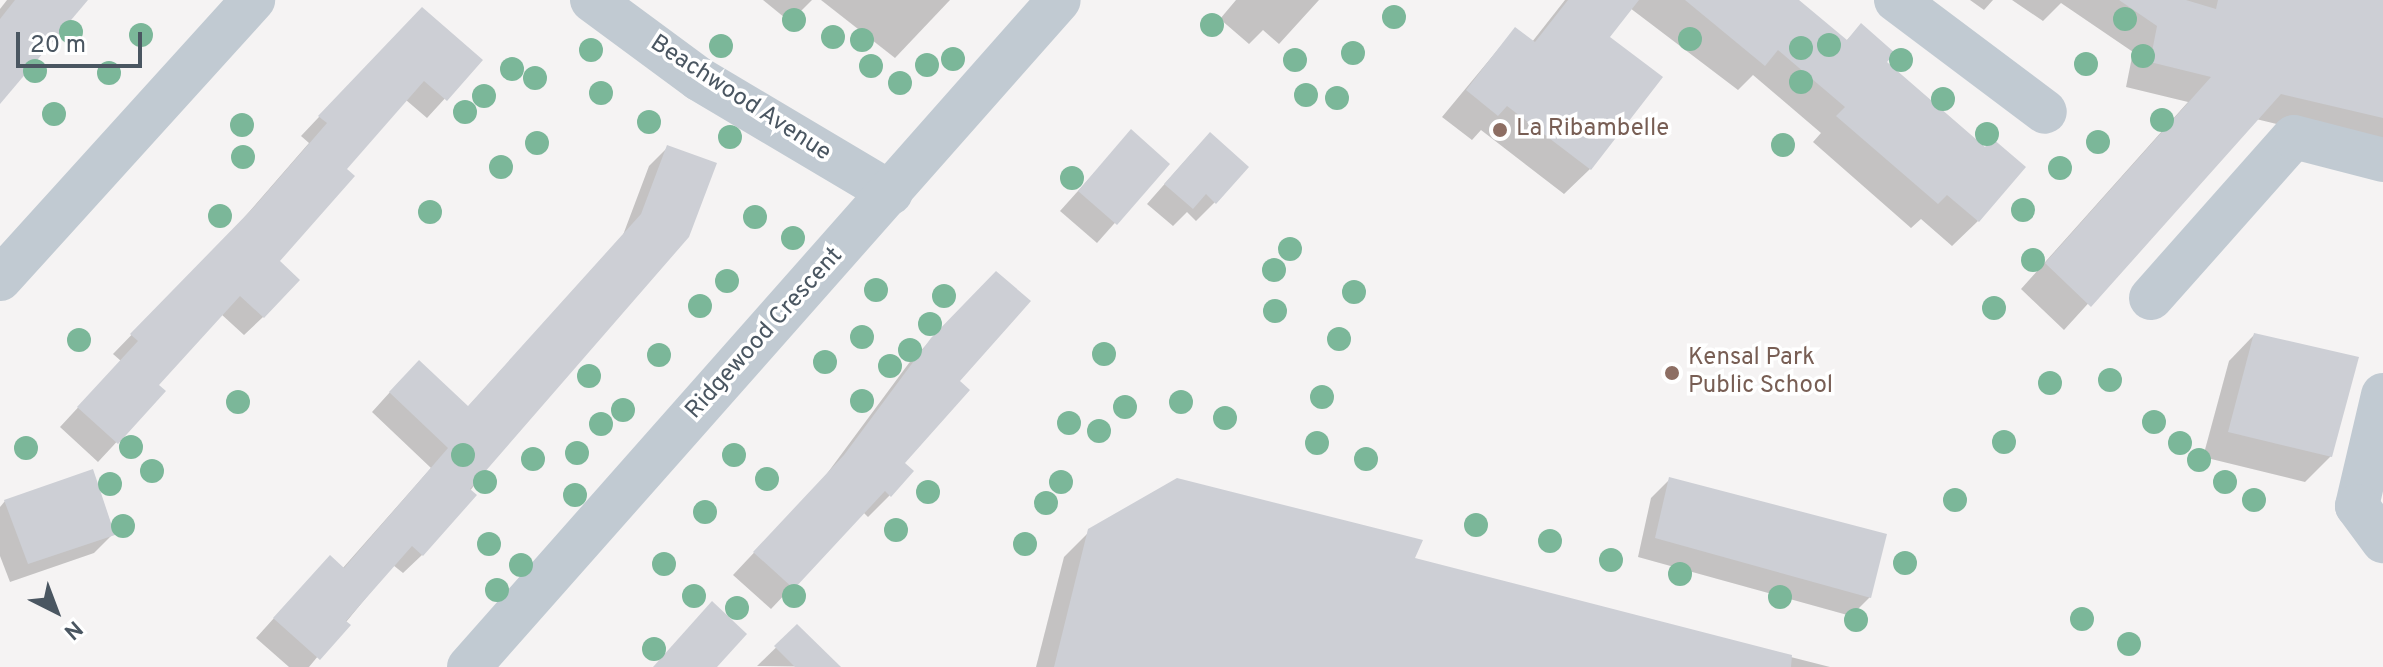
<!DOCTYPE html>
<style>
body{margin:0}
#map{position:relative;width:2383px;height:667px;overflow:hidden;background:#f5f3f3;font-family:Overpass,sans-serif}
div>[style]{position:absolute}
.shadow>*{inset:0;background:#0003}
.building>*{inset:0;background:#cdcfd5}
.minor>*{height:44px;margin:-22px;padding:0 22px;transform-origin:22px;border-radius:22px;background:#c1cad2}
.trees>*{width:24px;height:24px;margin:-12px;border-radius:50%;background:#7bb799}
.dots>*{width:22px;height:22px;translate:-50% -50%;box-sizing:border-box;border:4px solid #fff;border-radius:50%}
span{translate:-50% -50%;white-space:nowrap;text-align:center;line-height:1.15;-webkit-text-stroke:7px #fff;paint-order:stroke}
.street-label{font-size:24px;color:#4a5661}
.education-label{font-size:24px;color:#785e54}
.left{translate:0 -50%;text-align:left}
.north{position:absolute;left:16px;top:571px;width:80px;height:80px;-webkit-text-stroke:6px #fff;paint-order:stroke;rotate:138deg;font-size:22px;font-weight:700;line-height:32px;text-align:center;color:#4a5661}
.north::after{content:'';display:block;margin:auto;width:28px;height:36px;background:#4a5661;clip-path:polygon(50% 0,100% 100%,50% 72%,0 100%)}
.scale{position:absolute;left:16px;top:32px;width:126px;height:36px;box-sizing:border-box;border:4px solid #4a5661;border-top:0;padding-left:10px;font-size:24px;line-height:28px;white-space:nowrap;color:#4a5661;-webkit-text-stroke:6px #fff;paint-order:stroke}
</style>
<div id="map">
<div class="shadow">
<i style="clip-path:polygon(7px 0,85px 0,0 101px,0 9px)"></i>
<i style="clip-path:polygon(763px 0,812px 0,790px 22px)"></i>
<i style="clip-path:polygon(821px 0,950px 0,895px 58px)"></i>
<i style="clip-path:polygon(1236px 0,1319px 0,1279px 44px,1263px 30px,1249px 44px,1220px 19px)"></i>
<i style="clip-path:polygon(1565px 0,1796px 0,1846px 41px,1861px 26px,1978px 221px,1952px 246px,1921px 219px,1911px 228px,1813px 142px,1821px 133px,1753px 75px,1738px 90px,1630px 8px,1607px 37px,1590px 169px,1564px 194px,1481px 130px,1472px 140px,1442px 117px,1515px 29px,1532px 42px)"></i>
<i style="clip-path:polygon(1970px 0,1993px 0,1984px 10px)"></i>
<i style="clip-path:polygon(2012px 0,2383px 0,2383px 150px,2256px 119px,2064px 330px,2021px 289px,2188px 102px,2126px 87px,2133px 52px,2061px 3px,2043px 21px)"></i>
<i style="clip-path:polygon(403px 28px,480px 60px,427px 118px,406px 100px,344px 169px,277px 261px,263px 317px,244px 335px,221px 314px,157px 385px,163px 392px,98px 462px,60px 427px,121px 361px,113px 354px,235px 228px,309px 143px,301px 136px)"></i>
<i style="clip-path:polygon(1131px 132px,1167px 164px,1097px 243px,1060px 211px)"></i>
<i style="clip-path:polygon(668px 147px,714px 165px,422px 555px,403px 573px,393px 565px,309px 667px,289px 667px,256px 638px,311px 577px,342px 569px,431px 468px,372px 412px,400px 381px,467px 408px,623px 235px,649px 166px)"></i>
<i style="clip-path:polygon(1191px 154px,1215px 202px,1196px 221px,1187px 212px,1173px 226px,1147px 204px)"></i>
<i style="clip-path:polygon(974px 295px,958px 382px,902px 463px,890px 495px,868px 517px,863px 512px,771px 609px,733px 575px,823px 479px,909px 363px)"></i>
<i style="clip-path:polygon(2254px 335px,2331px 456px,2305px 482px,2203px 457px,2229px 361px)"></i>
<i style="clip-path:polygon(1670px 479px,1870px 597px,1851px 616px,1638px 557px,1651px 498px)"></i>
<i style="clip-path:polygon(5px 501px,113px 534px,94px 553px,10px 582px,0 556px,0 507px)"></i>
<i style="clip-path:polygon(1090px 531px,1412px 560px,1830px 667px,1036px 667px,1064px 557px)"></i>
<i style="clip-path:polygon(797px 627px,838px 667px,757px 666px)"></i>
</div>
<div class="building">
<i style="clip-path:polygon(15px 0,88px 0,0 104px,0 19px)"></i>
<i style="clip-path:polygon(1568px 0,1639px 0,1610px 37px,1663px 77px,1591px 170px,1507px 106px,1498px 116px,1466px 90px,1515px 27px,1535px 42px)"></i>
<i style="clip-path:polygon(1685px 0,1799px 0,1847px 40px,1861px 23px,1895px 53px,1887px 62px,1985px 147px,1992px 138px,2026px 167px,1979px 222px,1947px 195px,1938px 204px,1836px 116px,1845px 107px,1778px 50px,1765px 66px)"></i>
<i style="clip-path:polygon(2119px 0,2186px 0,2216px 9px,2218px 0,2383px 0,2383px 118px,2281px 94px,2091px 307px,2045px 263px,2211px 77px,2150px 62px,2157px 26px)"></i>
<i style="clip-path:polygon(422px 7px,483px 60px,447px 101px,424px 81px,347px 169px,355px 176px,280px 261px,300px 280px,264px 318px,240px 296px,159px 385px,166px 391px,118px 444px,77px 407px,138px 341px,130px 334px,254px 207px,327px 123px,318px 116px)"></i>
<i style="clip-path:polygon(1131px 129px,1170px 164px,1117px 225px,1078px 191px)"></i>
<i style="clip-path:polygon(1210px 132px,1249px 167px,1216px 204px,1206px 194px,1193px 209px,1164px 184px)"></i>
<i style="clip-path:polygon(667px 145px,717px 163px,689px 237px,470px 489px,477px 495px,423px 556px,412px 546px,346px 621px,351px 625px,320px 660px,273px 618px,330px 555px,344px 568px,448px 448px,389px 392px,419px 360px,468px 406px,641px 214px)"></i>
<i style="clip-path:polygon(996px 271px,1031px 301px,960px 381px,970px 390px,905px 463px,914px 471px,891px 497px,885px 491px,794px 589px,753px 552px,844px 455px,931px 338px)"></i>
<i style="clip-path:polygon(2254px 333px,2359px 357px,2332px 457px,2228px 432px)"></i>
<i style="clip-path:polygon(93px 469px,115px 535px,28px 564px,4px 500px)"></i>
<i style="clip-path:polygon(1669px 477px,1887px 534px,1871px 598px,1655px 538px)"></i>
<i style="clip-path:polygon(1177px 478px,1423px 540px,1415px 558px,1792px 655px,1791px 667px,1054px 667px,1088px 529px)"></i>
<i style="clip-path:polygon(712px 601px,747px 634px,717px 667px,653px 667px)"></i>
<i style="clip-path:polygon(797px 624px,841px 667px,795px 667px,774px 646px)"></i>
</div>
<div class="minor">
<i style="left:592px;top:0;width:133px;rotate:36.4deg"></i>
<i style="left:699px;top:79px;width:223px;rotate:30.7deg"></i>
<i style="left:1896px;top:0;width:186px;rotate:36.9deg"></i>
<i style="left:0;top:279px;width:377px;rotate:-47.8deg"></i>
<i style="left:2151px;top:298px;width:215px;rotate:-48.4deg"></i>
<i style="left:2294px;top:137px;width:92px;rotate:14.5deg"></i>
<i style="left:2383px;top:395px;width:114px;rotate:103.2deg"></i>
<i style="left:2357px;top:506px;width:44px;rotate:53.4deg"></i>
<i style="left:469px;top:667px;width:890px;rotate:-48.51deg"></i>
</div>
<div class="trees">
<i style="left:1394px;top:17px"></i>
<i style="left:2125px;top:19px"></i>
<i style="left:794px;top:20px"></i>
<i style="left:1212px;top:25px"></i>
<i style="left:71px;top:32px"></i>
<i style="left:141px;top:35px"></i>
<i style="left:833px;top:37px"></i>
<i style="left:1690px;top:39px"></i>
<i style="left:862px;top:40px"></i>
<i style="left:1829px;top:45px"></i>
<i style="left:721px;top:46px"></i>
<i style="left:1801px;top:48px"></i>
<i style="left:591px;top:50px"></i>
<i style="left:1353px;top:53px"></i>
<i style="left:2143px;top:56px"></i>
<i style="left:953px;top:59px"></i>
<i style="left:1295px;top:60px"></i>
<i style="left:1901px;top:60px"></i>
<i style="left:2086px;top:64px"></i>
<i style="left:927px;top:65px"></i>
<i style="left:871px;top:66px"></i>
<i style="left:512px;top:69px"></i>
<i style="left:35px;top:71px"></i>
<i style="left:109px;top:73px"></i>
<i style="left:535px;top:78px"></i>
<i style="left:1801px;top:82px"></i>
<i style="left:900px;top:83px"></i>
<i style="left:601px;top:93px"></i>
<i style="left:1306px;top:95px"></i>
<i style="left:484px;top:96px"></i>
<i style="left:1337px;top:98px"></i>
<i style="left:1943px;top:99px"></i>
<i style="left:465px;top:112px"></i>
<i style="left:54px;top:114px"></i>
<i style="left:2162px;top:120px"></i>
<i style="left:649px;top:122px"></i>
<i style="left:242px;top:125px"></i>
<i style="left:1987px;top:134px"></i>
<i style="left:730px;top:137px"></i>
<i style="left:2098px;top:142px"></i>
<i style="left:537px;top:143px"></i>
<i style="left:1783px;top:145px"></i>
<i style="left:243px;top:157px"></i>
<i style="left:501px;top:167px"></i>
<i style="left:2060px;top:168px"></i>
<i style="left:1072px;top:178px"></i>
<i style="left:2023px;top:210px"></i>
<i style="left:430px;top:212px"></i>
<i style="left:220px;top:216px"></i>
<i style="left:755px;top:217px"></i>
<i style="left:793px;top:238px"></i>
<i style="left:1290px;top:249px"></i>
<i style="left:2033px;top:260px"></i>
<i style="left:1274px;top:270px"></i>
<i style="left:727px;top:281px"></i>
<i style="left:876px;top:290px"></i>
<i style="left:1354px;top:292px"></i>
<i style="left:944px;top:296px"></i>
<i style="left:700px;top:306px"></i>
<i style="left:1994px;top:308px"></i>
<i style="left:1275px;top:311px"></i>
<i style="left:930px;top:324px"></i>
<i style="left:862px;top:337px"></i>
<i style="left:1339px;top:339px"></i>
<i style="left:79px;top:340px"></i>
<i style="left:910px;top:350px"></i>
<i style="left:1104px;top:354px"></i>
<i style="left:659px;top:355px"></i>
<i style="left:825px;top:362px"></i>
<i style="left:890px;top:366px"></i>
<i style="left:589px;top:376px"></i>
<i style="left:2110px;top:380px"></i>
<i style="left:2050px;top:383px"></i>
<i style="left:1322px;top:397px"></i>
<i style="left:862px;top:401px"></i>
<i style="left:238px;top:402px"></i>
<i style="left:1181px;top:402px"></i>
<i style="left:1125px;top:407px"></i>
<i style="left:623px;top:410px"></i>
<i style="left:1225px;top:418px"></i>
<i style="left:2154px;top:422px"></i>
<i style="left:1069px;top:423px"></i>
<i style="left:601px;top:424px"></i>
<i style="left:1099px;top:431px"></i>
<i style="left:2004px;top:442px"></i>
<i style="left:1317px;top:443px"></i>
<i style="left:2180px;top:443px"></i>
<i style="left:131px;top:447px"></i>
<i style="left:26px;top:448px"></i>
<i style="left:577px;top:453px"></i>
<i style="left:463px;top:455px"></i>
<i style="left:734px;top:455px"></i>
<i style="left:533px;top:459px"></i>
<i style="left:1366px;top:459px"></i>
<i style="left:2199px;top:460px"></i>
<i style="left:152px;top:471px"></i>
<i style="left:767px;top:479px"></i>
<i style="left:485px;top:482px"></i>
<i style="left:1061px;top:482px"></i>
<i style="left:2225px;top:482px"></i>
<i style="left:110px;top:484px"></i>
<i style="left:928px;top:492px"></i>
<i style="left:575px;top:495px"></i>
<i style="left:1955px;top:500px"></i>
<i style="left:2254px;top:500px"></i>
<i style="left:1046px;top:503px"></i>
<i style="left:705px;top:512px"></i>
<i style="left:1476px;top:525px"></i>
<i style="left:123px;top:526px"></i>
<i style="left:896px;top:530px"></i>
<i style="left:1550px;top:541px"></i>
<i style="left:489px;top:544px"></i>
<i style="left:1025px;top:544px"></i>
<i style="left:1611px;top:560px"></i>
<i style="left:1905px;top:563px"></i>
<i style="left:664px;top:564px"></i>
<i style="left:521px;top:565px"></i>
<i style="left:1680px;top:574px"></i>
<i style="left:497px;top:590px"></i>
<i style="left:694px;top:596px"></i>
<i style="left:794px;top:596px"></i>
<i style="left:1780px;top:597px"></i>
<i style="left:737px;top:608px"></i>
<i style="left:2082px;top:619px"></i>
<i style="left:1856px;top:620px"></i>
<i style="left:2129px;top:644px"></i>
<i style="left:654px;top:649px"></i>
</div>
<div class="dots">
<i style="left:1500px;top:130px;background:#8d6e63"></i>
<i style="left:1672px;top:373px;background:#8d6e63"></i>
</div>
<div class="street-label">
<span style="left:740px;top:99px;rotate:33deg">Beachwood Avenue</span>
<span style="left:765px;top:334px;rotate:-48deg">Ridgewood Crescent</span>
</div>
<div class="education-label">
<span class="left" style="left:1516px;top:130px">La Ribambelle</span>
<span class="left" style="left:1688px;top:373px">Kensal Park<br>Public School</span>
</div>
<div class="north">N</div>
<div class="scale">20 m</div>
</div>
